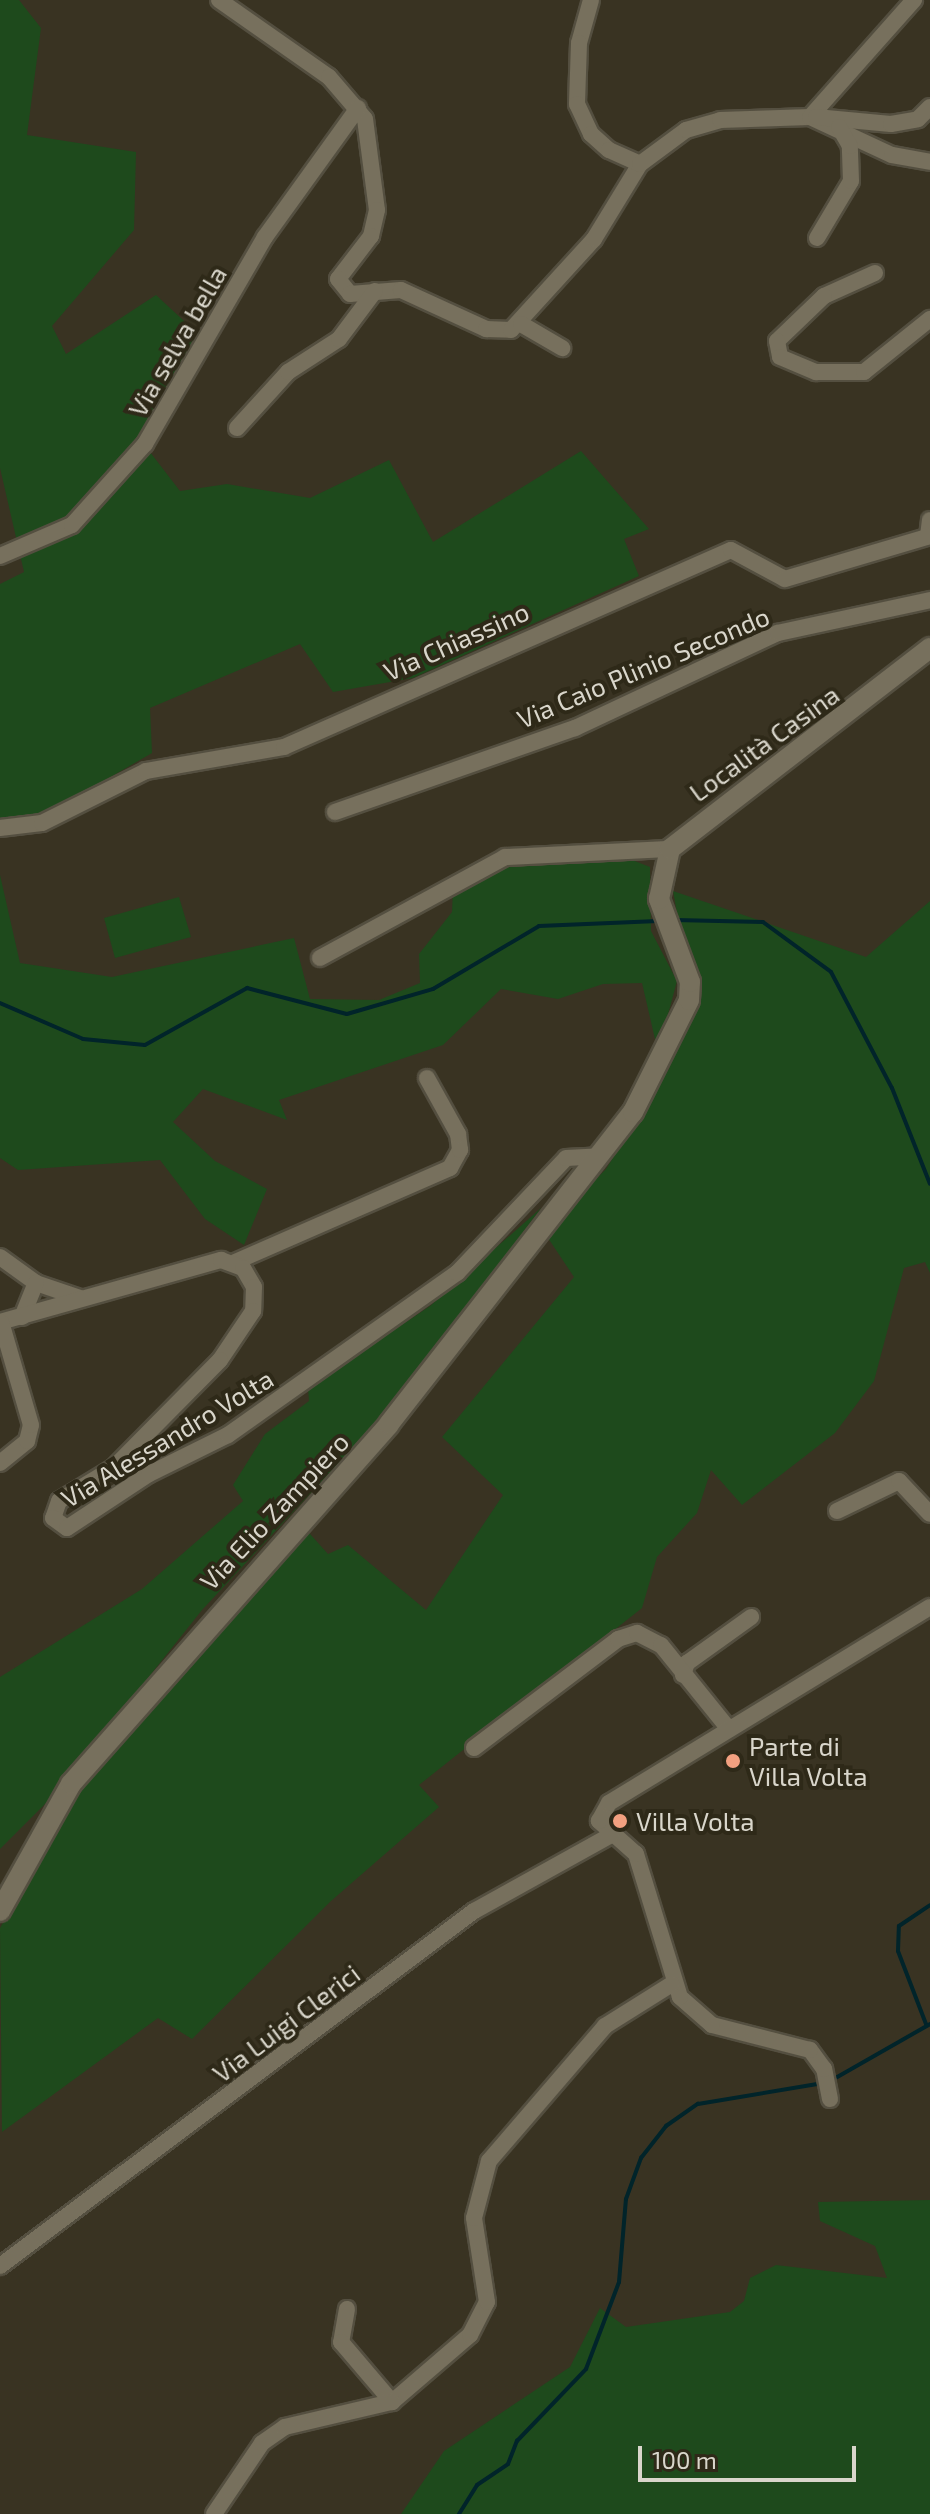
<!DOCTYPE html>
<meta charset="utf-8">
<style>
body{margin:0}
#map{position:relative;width:930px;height:2514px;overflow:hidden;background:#393322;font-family:"Exo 2",sans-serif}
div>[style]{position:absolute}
.green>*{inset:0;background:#1e4a1c}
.stream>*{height:4px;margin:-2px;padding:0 2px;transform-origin:2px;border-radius:2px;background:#01242a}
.roads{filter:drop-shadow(2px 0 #544f40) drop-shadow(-2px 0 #544f40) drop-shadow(0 2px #544f40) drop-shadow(0 -2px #544f40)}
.minor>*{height:16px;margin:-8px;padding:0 8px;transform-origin:8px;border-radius:8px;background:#77705d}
.tertiary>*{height:20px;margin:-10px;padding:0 10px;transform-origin:10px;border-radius:10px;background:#77705d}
.dots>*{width:22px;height:22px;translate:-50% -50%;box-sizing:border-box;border:4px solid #2e2918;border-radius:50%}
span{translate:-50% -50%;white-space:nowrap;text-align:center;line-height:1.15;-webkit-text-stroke:8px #2e2918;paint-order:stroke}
.street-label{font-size:26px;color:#d9d6cb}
.poi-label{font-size:26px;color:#d9d6cb}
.left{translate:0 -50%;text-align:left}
.scale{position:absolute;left:638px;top:2446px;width:218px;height:36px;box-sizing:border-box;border:4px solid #d9d6cb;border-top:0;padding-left:10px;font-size:24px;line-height:28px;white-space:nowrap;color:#d9d6cb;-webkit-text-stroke:6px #2e2918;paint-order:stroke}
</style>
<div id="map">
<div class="green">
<i style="clip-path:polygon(0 0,19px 0,41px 28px,27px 135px,136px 152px,134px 230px,52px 326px,66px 354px,156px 295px,197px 333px,140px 439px,180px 491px,227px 484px,310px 498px,389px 460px,433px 542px,581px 451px,649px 529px,624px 539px,639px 576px,413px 678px,333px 692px,300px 644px,150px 708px,152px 753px,45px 815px,0 818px,0 584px,24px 572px,0 468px)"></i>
<i style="clip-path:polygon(622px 856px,650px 867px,651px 931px,677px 981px,658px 1052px,642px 983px,603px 984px,558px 999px,501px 989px,443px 1045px,279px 1100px,287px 1120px,203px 1089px,173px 1122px,215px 1161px,267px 1189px,244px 1245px,205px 1219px,160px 1160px,18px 1170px,0 1158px,0 875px,20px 963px,112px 977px,294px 938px,310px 999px,379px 1000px,420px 983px,419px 954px,452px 912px,453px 889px,503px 865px)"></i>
<i style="clip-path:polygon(673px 891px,866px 957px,930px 901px,930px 1273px,925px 1262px,904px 1268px,874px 1381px,835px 1433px,742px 1505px,711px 1470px,697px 1513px,657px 1557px,642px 1608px,419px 1785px,439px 1807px,331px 1901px,192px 2039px,158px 2018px,2px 2132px,0 1928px,80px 1785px,302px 1525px,328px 1554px,348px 1545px,426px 1610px,503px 1495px,442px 1437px,574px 1277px,544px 1232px,606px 1169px,670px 1067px,664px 1058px,694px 1004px)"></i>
<i style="clip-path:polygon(179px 897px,191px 937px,115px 958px,104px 918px)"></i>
<i style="clip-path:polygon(541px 1208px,400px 1397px,202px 1610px,58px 1791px,0 1849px,0 1677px,142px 1589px,243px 1501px,233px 1485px,265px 1434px,309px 1401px,308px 1388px,430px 1306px)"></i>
<i style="clip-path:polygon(930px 2200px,930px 2514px,401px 2514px,444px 2451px,570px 2367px,600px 2308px,626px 2327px,730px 2312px,744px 2301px,750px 2278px,776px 2265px,887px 2278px,875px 2246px,820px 2221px,818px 2202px)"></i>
</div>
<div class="stream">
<i style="left:675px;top:920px;width:88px;rotate:1.3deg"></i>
<i style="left:763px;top:922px;width:84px;rotate:36.3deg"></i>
<i style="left:831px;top:972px;width:131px;rotate:62.3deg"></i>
<i style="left:892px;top:1088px;width:103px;rotate:68.4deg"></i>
<i style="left:0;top:1003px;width:90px;rotate:23.4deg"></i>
<i style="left:83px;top:1039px;width:62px;rotate:5.5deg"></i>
<i style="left:145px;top:1045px;width:117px;rotate:-29.2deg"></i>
<i style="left:247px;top:988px;width:103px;rotate:14.6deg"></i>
<i style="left:347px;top:1014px;width:90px;rotate:-16.2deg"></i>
<i style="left:433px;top:989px;width:123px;rotate:-30.7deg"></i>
<i style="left:539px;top:926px;width:119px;rotate:-2.4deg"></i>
<i style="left:926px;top:2024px;width:78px;rotate:-111deg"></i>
<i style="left:898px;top:1951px;width:25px;rotate:-88deg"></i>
<i style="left:899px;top:1926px;width:37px;rotate:-34deg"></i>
<i style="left:832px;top:2080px;width:113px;rotate:-29.7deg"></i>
<i style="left:459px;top:2514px;width:34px;rotate:-58deg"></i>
<i style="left:477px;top:2485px;width:37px;rotate:-34deg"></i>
<i style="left:508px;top:2464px;width:25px;rotate:-69deg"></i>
<i style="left:517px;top:2441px;width:100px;rotate:-46.2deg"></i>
<i style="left:586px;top:2369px;width:93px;rotate:-69.2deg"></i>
<i style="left:619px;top:2282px;width:83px;rotate:-85.2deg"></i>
<i style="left:626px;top:2199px;width:44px;rotate:-69.9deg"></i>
<i style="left:641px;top:2158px;width:41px;rotate:-52deg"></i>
<i style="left:666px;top:2126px;width:39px;rotate:-35deg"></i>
<i style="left:698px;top:2104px;width:127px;rotate:-9.5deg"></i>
</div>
<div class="roads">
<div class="minor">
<i style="left:219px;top:0;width:134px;rotate:35deg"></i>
<i style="left:329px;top:77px;width:55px;rotate:49.4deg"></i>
<i style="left:365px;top:119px;width:92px;rotate:82.5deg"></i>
<i style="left:377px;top:210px;width:27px;rotate:103deg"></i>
<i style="left:371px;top:236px;width:54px;rotate:127.5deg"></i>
<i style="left:338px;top:279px;width:19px;rotate:51deg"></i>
<i style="left:350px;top:294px;width:51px;rotate:-4.5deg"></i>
<i style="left:401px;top:290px;width:94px;rotate:24.6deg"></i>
<i style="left:486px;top:329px;width:25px;rotate:2deg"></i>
<i style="left:511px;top:330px;width:123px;rotate:-47.6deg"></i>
<i style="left:594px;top:239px;width:88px;rotate:-58.5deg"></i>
<i style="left:591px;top:0;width:45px;rotate:105.6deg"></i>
<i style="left:579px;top:43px;width:61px;rotate:91.9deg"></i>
<i style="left:577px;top:104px;width:33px;rotate:65deg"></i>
<i style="left:591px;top:134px;width:24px;rotate:42deg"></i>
<i style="left:609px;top:150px;width:34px;rotate:24deg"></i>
<i style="left:640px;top:164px;width:57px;rotate:-36.5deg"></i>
<i style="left:686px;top:130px;width:35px;rotate:-16deg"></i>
<i style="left:720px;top:120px;width:90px;rotate:-1.9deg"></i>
<i style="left:810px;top:117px;width:90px;rotate:24.9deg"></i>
<i style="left:892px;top:155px;width:39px;rotate:10deg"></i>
<i style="left:810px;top:117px;width:157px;rotate:-48.4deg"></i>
<i style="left:816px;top:117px;width:75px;rotate:5.3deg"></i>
<i style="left:891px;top:124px;width:27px;rotate:-10deg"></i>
<i style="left:918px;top:119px;width:17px;rotate:-45deg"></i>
<i style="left:817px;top:238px;width:66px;rotate:-59.2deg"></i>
<i style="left:851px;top:181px;width:35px;rotate:-92deg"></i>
<i style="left:850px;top:146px;width:22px;rotate:-120deg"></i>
<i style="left:875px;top:273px;width:56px;rotate:155.7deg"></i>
<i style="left:824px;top:296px;width:65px;rotate:136.2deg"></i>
<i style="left:777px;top:341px;width:16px;rotate:79deg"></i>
<i style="left:780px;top:357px;width:39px;rotate:23deg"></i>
<i style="left:816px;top:372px;width:48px"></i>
<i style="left:864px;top:372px;width:85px;rotate:-38.8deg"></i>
<i style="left:521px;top:324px;width:48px;rotate:30.3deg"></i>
<i style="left:237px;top:428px;width:76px;rotate:-47.7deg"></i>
<i style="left:288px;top:372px;width:61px;rotate:-32.9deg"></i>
<i style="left:339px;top:339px;width:60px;rotate:-53.1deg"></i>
<i style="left:928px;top:536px;width:16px;rotate:-83deg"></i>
<i style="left:0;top:556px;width:78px;rotate:-23.3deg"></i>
<i style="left:72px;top:525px;width:109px;rotate:-48deg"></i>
<i style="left:145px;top:444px;width:239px;rotate:-59.9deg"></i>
<i style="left:265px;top:237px;width:159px;rotate:-54.2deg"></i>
<i style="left:335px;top:812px;width:254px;rotate:-19.3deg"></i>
<i style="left:575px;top:728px;width:224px;rotate:-25.1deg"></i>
<i style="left:778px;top:633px;width:156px;rotate:-12.2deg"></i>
<i style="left:0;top:828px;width:42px;rotate:-6.8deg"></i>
<i style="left:42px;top:823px;width:116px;rotate:-26.6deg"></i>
<i style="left:146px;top:771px;width:140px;rotate:-9.9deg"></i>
<i style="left:284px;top:747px;width:488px;rotate:-23.8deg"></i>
<i style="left:731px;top:550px;width:61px;rotate:28.2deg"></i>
<i style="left:785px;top:579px;width:151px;rotate:-16.5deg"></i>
<i style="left:320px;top:958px;width:211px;rotate:-28.6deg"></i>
<i style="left:505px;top:857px;width:165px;rotate:-2.8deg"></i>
<i style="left:0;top:1257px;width:44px;rotate:35.8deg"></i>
<i style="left:36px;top:1283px;width:46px;rotate:18.8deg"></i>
<i style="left:235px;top:1262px;width:235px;rotate:-23.6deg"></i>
<i style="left:450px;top:1168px;width:21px;rotate:-61deg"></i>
<i style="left:460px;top:1150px;width:16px;rotate:-97deg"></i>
<i style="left:458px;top:1134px;width:64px;rotate:-119deg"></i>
<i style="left:22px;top:1317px;width:37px;rotate:-68deg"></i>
<i style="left:0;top:1322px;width:230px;rotate:-15.7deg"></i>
<i style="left:221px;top:1260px;width:23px;rotate:20deg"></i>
<i style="left:243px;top:1268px;width:22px;rotate:60deg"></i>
<i style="left:254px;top:1287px;width:24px;rotate:92deg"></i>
<i style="left:253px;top:1311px;width:59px;rotate:124deg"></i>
<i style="left:220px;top:1360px;width:152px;rotate:134.7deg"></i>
<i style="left:113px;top:1468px;width:63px;rotate:148.6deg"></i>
<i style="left:59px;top:1501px;width:18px;rotate:109deg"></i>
<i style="left:53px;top:1518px;width:17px;rotate:36deg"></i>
<i style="left:67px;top:1528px;width:98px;rotate:-33.4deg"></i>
<i style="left:149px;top:1474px;width:88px;rotate:-26.3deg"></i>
<i style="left:228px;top:1435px;width:281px;rotate:-35.3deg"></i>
<i style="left:457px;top:1273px;width:158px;rotate:-46.5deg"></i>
<i style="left:566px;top:1158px;width:34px;rotate:-3deg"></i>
<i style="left:0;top:1463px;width:35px;rotate:-39deg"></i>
<i style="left:27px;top:1441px;width:16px;rotate:-76deg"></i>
<i style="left:31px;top:1425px;width:107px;rotate:-106.2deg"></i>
<i style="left:837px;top:1511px;width:69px;rotate:-25.8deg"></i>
<i style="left:899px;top:1481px;width:45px;rotate:46.8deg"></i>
<i style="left:683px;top:1675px;width:13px;rotate:-72deg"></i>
<i style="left:687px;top:1663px;width:79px;rotate:-35.7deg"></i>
<i style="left:474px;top:1748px;width:181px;rotate:-37.1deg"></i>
<i style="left:618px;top:1639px;width:20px;rotate:-18deg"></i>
<i style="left:637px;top:1633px;width:27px;rotate:27deg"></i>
<i style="left:661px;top:1645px;width:107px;rotate:51.1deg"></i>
<i style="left:830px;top:2099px;width:31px;rotate:-101deg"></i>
<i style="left:824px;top:2069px;width:24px;rotate:-126deg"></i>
<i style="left:810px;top:2050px;width:101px;rotate:-165.7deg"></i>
<i style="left:712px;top:2025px;width:43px;rotate:-138.8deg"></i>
<i style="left:680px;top:1997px;width:150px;rotate:-107.1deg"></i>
<i style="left:636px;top:1854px;width:50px;rotate:-138.3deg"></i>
<i style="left:599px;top:1821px;width:21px;rotate:-61deg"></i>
<i style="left:609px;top:1803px;width:376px;rotate:-31.4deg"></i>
<i style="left:0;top:2266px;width:592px;rotate:-36.83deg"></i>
<i style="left:474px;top:1911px;width:157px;rotate:-29deg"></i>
<i style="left:347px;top:2309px;width:34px;rotate:100deg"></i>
<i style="left:341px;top:2342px;width:79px;rotate:49.6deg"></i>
<i style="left:392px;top:2402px;width:103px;rotate:-40.7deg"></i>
<i style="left:470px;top:2335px;width:37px;rotate:-63deg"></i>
<i style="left:487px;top:2302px;width:85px;rotate:-98.8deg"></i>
<i style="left:474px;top:2218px;width:59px;rotate:-75.3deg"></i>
<i style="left:489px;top:2161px;width:178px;rotate:-49.3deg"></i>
<i style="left:605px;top:2026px;width:79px;rotate:-32.1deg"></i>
<i style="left:214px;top:2514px;width:86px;rotate:-55.9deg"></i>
<i style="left:262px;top:2443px;width:28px;rotate:-35deg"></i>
<i style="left:285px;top:2427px;width:110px;rotate:-13.2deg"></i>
</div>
<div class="tertiary">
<i style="left:0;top:1911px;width:145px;rotate:-60.8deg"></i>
<i style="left:71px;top:1784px;width:480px;rotate:-48.5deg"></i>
<i style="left:389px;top:1424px;width:396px;rotate:-52deg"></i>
<i style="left:633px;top:1112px;width:125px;rotate:-63.4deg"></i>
<i style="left:689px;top:1000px;width:18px;rotate:-87deg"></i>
<i style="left:690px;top:982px;width:89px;rotate:-110.5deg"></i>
<i style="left:659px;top:899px;width:51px;rotate:-77.6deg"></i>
<i style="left:670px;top:849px;width:329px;rotate:-37.7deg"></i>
</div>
</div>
<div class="dots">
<i style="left:733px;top:1761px;background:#f2a080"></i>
<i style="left:620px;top:1821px;background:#f2a080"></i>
</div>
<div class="street-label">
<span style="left:177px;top:341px;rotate:-60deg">Via selva bella</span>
<span style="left:456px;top:641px;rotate:-24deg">Via Chiassino</span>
<span style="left:643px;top:667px;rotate:-23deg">Via Caio Plinio Secondo</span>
<span style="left:764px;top:743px;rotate:-36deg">Località Casina</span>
<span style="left:167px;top:1438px;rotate:-31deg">Via Alessandro Volta</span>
<span style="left:274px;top:1511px;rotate:-47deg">Via Elio Zampiero</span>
<span style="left:286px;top:2023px;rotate:-37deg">Via Luigi Clerici</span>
</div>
<div class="poi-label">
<span class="left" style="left:749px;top:1761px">Parte di<br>Villa Volta</span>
<span class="left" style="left:636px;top:1821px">Villa Volta</span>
</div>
<div class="scale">100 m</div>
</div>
